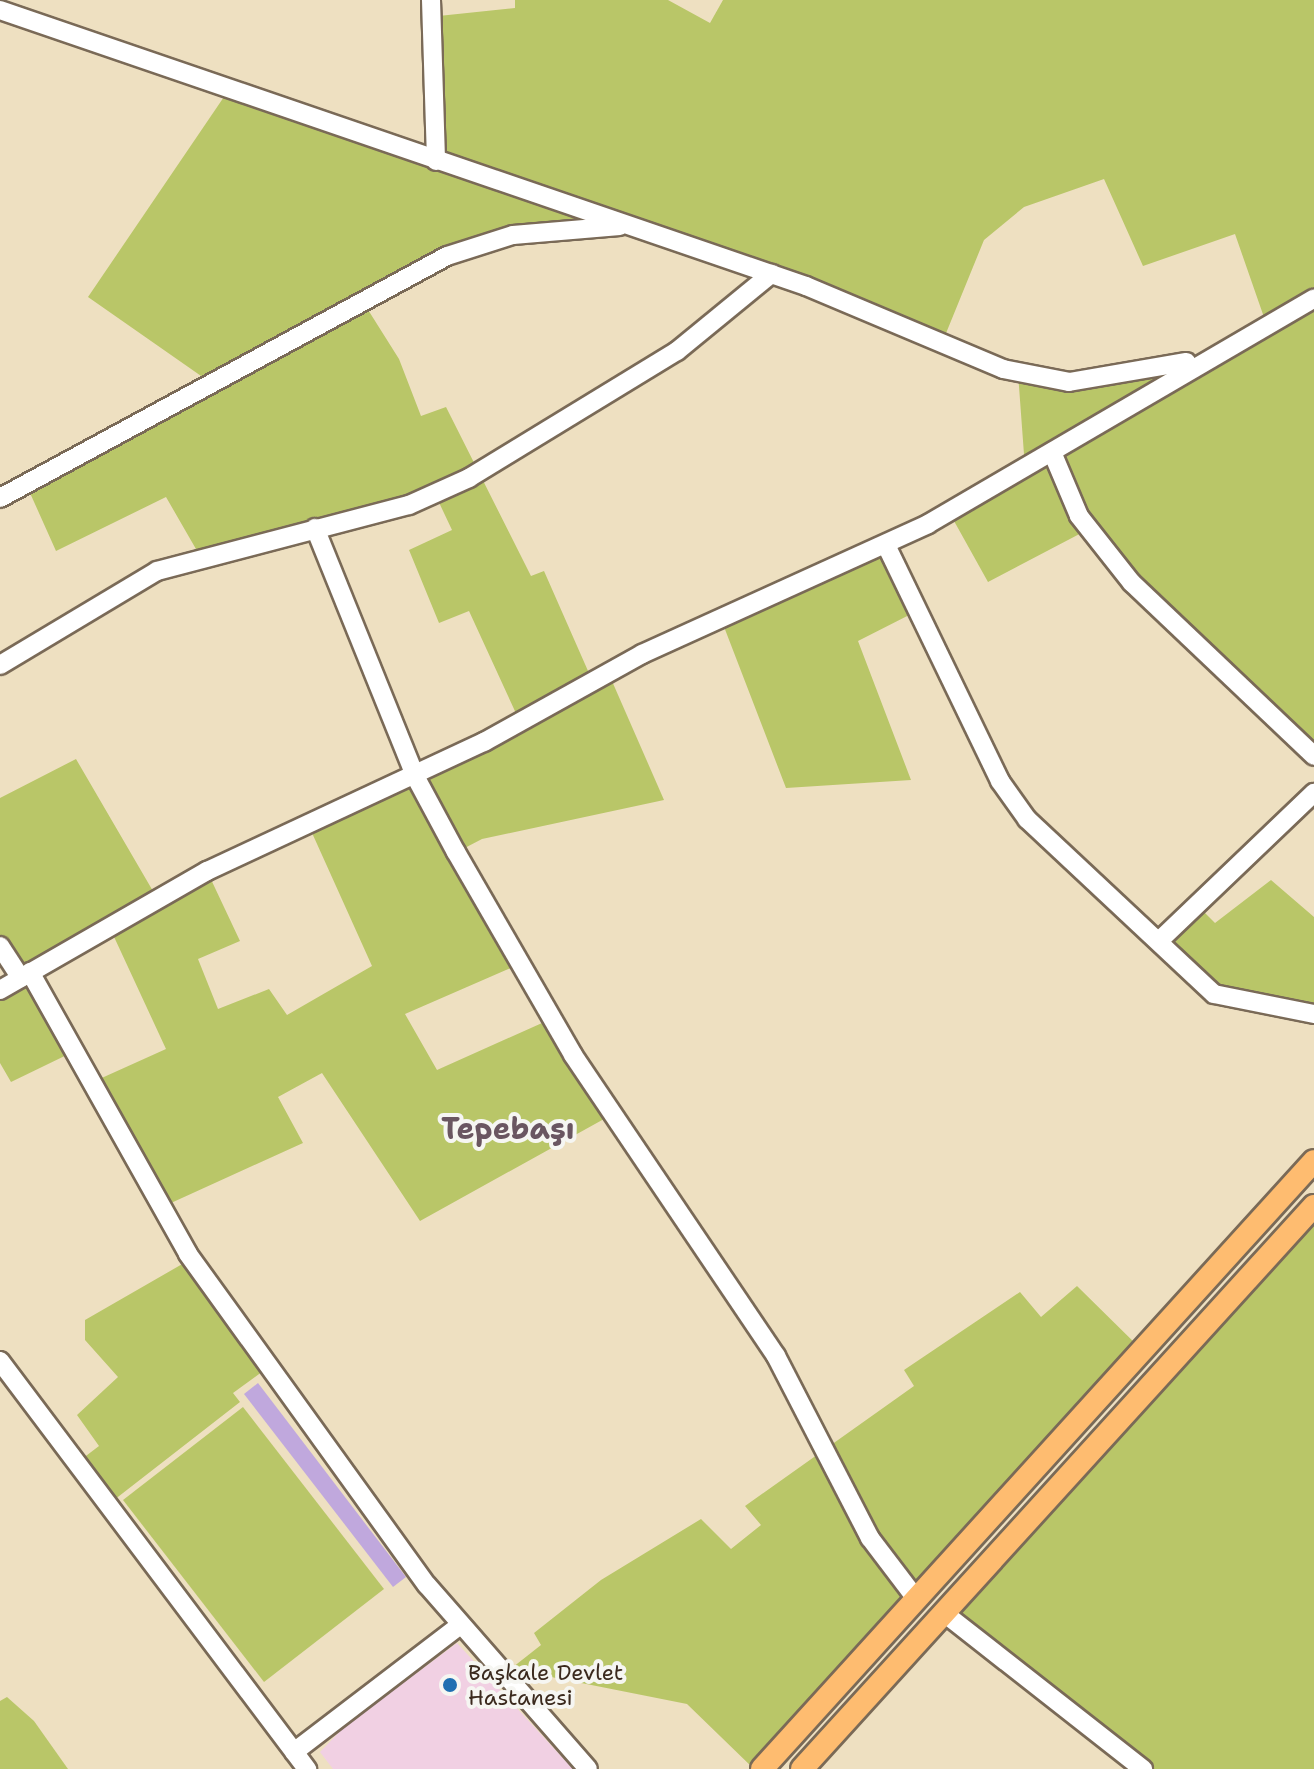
<!DOCTYPE html>
<meta charset="utf-8">
<style>
body{margin:0}
#map{position:relative;width:1314px;height:1769px;overflow:hidden;background:#eee0c1;font-family:"Shantell Sans",sans-serif}
div>[style]{position:absolute}
.built>*{inset:0;background:#f1d0e3}
.green>*{inset:0;background:#b9c668}
.building>*{inset:0;background:#c0a8dd}
.roads{filter:drop-shadow(2px 0 #7a6a57) drop-shadow(-2px 0 #7a6a57) drop-shadow(0 2px #7a6a57) drop-shadow(0 -2px #7a6a57)}
.minor>*{height:18px;margin:-9px;padding:0 9px;transform-origin:9px;border-radius:9px;background:#fff}
.major>*{height:22px;margin:-11px;padding:0 11px;transform-origin:11px;border-radius:11px;background:#febc70}
.dots>*{width:22px;height:22px;translate:-50% -50%;box-sizing:border-box;border:4px solid #f6f6f2;border-radius:50%}
span{translate:-50% -50%;white-space:nowrap;text-align:center;line-height:1.15;-webkit-text-stroke:8px #f6f6f2;paint-order:stroke}
.poi-label{font-size:22px;color:#3b2a1e}
.left{translate:0 -50%;text-align:left}
.district-label{font-size:30px;color:#6a5661;font-weight:700}
</style>
<div id="map">
<div class="built">
<i style="clip-path:polygon(457px 1643px,573px 1769px,333px 1769px,320px 1752px,344px 1727px)"></i>
</div>
<div class="green">
<i style="clip-path:polygon(515px 0,668px 0,710px 23px,723px 0,1314px 0,1314px 756px,1089px 529px,988px 582px,949px 512px,1025px 468px,1018px 373px,1131px 376px,1215px 353px,1266px 323px,1235px 234px,1143px 266px,1104px 179px,1024px 207px,984px 240px,940px 348px,626px 225px,497px 238px,365px 305px,399px 359px,421px 416px,446px 407px,531px 576px,544px 571px,592px 680px,608px 672px,664px 800px,482px 839px,457px 852px,520px 964px,405px 1014px,437px 1070px,551px 1019px,613px 1114px,420px 1221px,322px 1073px,278px 1097px,303px 1143px,160px 1208px,95px 1081px,166px 1049px,109px 926px,31px 972px,77px 1050px,11px 1082px,0 1063px,0 990px,20px 978px,0 946px,0 798px,76px 759px,157px 898px,207px 871px,240px 941px,198px 959px,218px 1009px,269px 989px,287px 1015px,372px 966px,308px 824px,520px 722px,469px 611px,439px 623px,409px 550px,452px 530px,435px 494px,200px 556px,166px 497px,56px 551px,26px 484px,214px 385px,88px 297px,230px 88px,436px 160px,429px 17px,515px 8px)"></i>
<i style="clip-path:polygon(886px 545px,919px 610px,858px 641px,911px 780px,786px 788px,721px 619px)"></i>
<i style="clip-path:polygon(1271px 880px,1314px 917px,1314px 1014px,1238px 1003px,1160px 940px,1197px 905px,1215px 923px)"></i>
<i style="clip-path:polygon(1314px 1206px,1314px 1769px,1143px 1769px,944px 1613px)"></i>
<i style="clip-path:polygon(191px 1259px,270px 1366px,233px 1393px,240px 1402px,105px 1507px,74px 1465px,99px 1446px,77px 1415px,118px 1377px,85px 1340px,85px 1320px)"></i>
<i style="clip-path:polygon(1077px 1286px,1145px 1353px,754px 1769px,687px 1704px,536px 1674px,517px 1690px,503px 1675px,541px 1645px,534px 1633px,601px 1580px,701px 1519px,731px 1549px,761px 1525px,745px 1506px,914px 1386px,904px 1370px,1020px 1292px,1041px 1317px)"></i>
<i style="clip-path:polygon(243px 1407px,384px 1589px,264px 1682px,123px 1500px)"></i>
<i style="clip-path:polygon(7px 1697px,34px 1721px,68px 1769px,0 1769px,0 1701px)"></i>
</div>
<div class="building">
<i style="clip-path:polygon(258px 1383px,406px 1577px,393px 1587px,244px 1394px)"></i>
</div>
<div class="roads">
<div class="minor">
<i style="left:431px;top:0;width:161px;rotate:88.2deg"></i>
<i style="left:0;top:10px;width:852px;rotate:18.9deg"></i>
<i style="left:806px;top:286px;width:214px;rotate:22.8deg"></i>
<i style="left:1003px;top:369px;width:67px;rotate:11.1deg"></i>
<i style="left:1069px;top:382px;width:119px;rotate:-9.7deg"></i>
<i style="left:1052px;top:452px;width:69px;rotate:67.1deg"></i>
<i style="left:1079px;top:516px;width:85px;rotate:51.7deg"></i>
<i style="left:1132px;top:583px;width:251px;rotate:43.5deg"></i>
<i style="left:0;top:498px;width:508px;rotate:-28.43deg"></i>
<i style="left:447px;top:256px;width:69px;rotate:-17.7deg"></i>
<i style="left:513px;top:235px;width:107px;rotate:-4.8deg"></i>
<i style="left:315px;top:528px;width:267px;rotate:68deg"></i>
<i style="left:415px;top:776px;width:86px;rotate:61.7deg"></i>
<i style="left:456px;top:852px;width:234px;rotate:60deg"></i>
<i style="left:573px;top:1055px;width:363px;rotate:56deg"></i>
<i style="left:776px;top:1356px;width:205px;rotate:62.7deg"></i>
<i style="left:870px;top:1538px;width:78px;rotate:52.8deg"></i>
<i style="left:886px;top:545px;width:262px;rotate:64.2deg"></i>
<i style="left:1000px;top:781px;width:47px;rotate:54.6deg"></i>
<i style="left:1027px;top:819px;width:256px;rotate:43.1deg"></i>
<i style="left:1214px;top:994px;width:102px;rotate:11.3deg"></i>
<i style="left:0;top:665px;width:183px;rotate:-30.9deg"></i>
<i style="left:157px;top:571px;width:260px;rotate:-14.7deg"></i>
<i style="left:409px;top:505px;width:66px;rotate:-24.2deg"></i>
<i style="left:469px;top:478px;width:244px;rotate:-31.4deg"></i>
<i style="left:677px;top:351px;width:122px;rotate:-39.3deg"></i>
<i style="left:1160px;top:940px;width:213px;rotate:-43.7deg"></i>
<i style="left:0;top:946px;width:38px;rotate:57deg"></i>
<i style="left:30px;top:972px;width:323px;rotate:60.7deg"></i>
<i style="left:188px;top:1254px;width:408px;rotate:54.2deg"></i>
<i style="left:427px;top:1585px;width:244px;rotate:48.8deg"></i>
<i style="left:0;top:990px;width:239px;rotate:-29.9deg"></i>
<i style="left:207px;top:871px;width:306px;rotate:-25deg"></i>
<i style="left:484px;top:742px;width:181px;rotate:-29.1deg"></i>
<i style="left:642px;top:654px;width:314px;rotate:-24.4deg"></i>
<i style="left:928px;top:524px;width:447px;rotate:-30.3deg"></i>
<i style="left:0;top:1361px;width:511px;rotate:53.04deg"></i>
<i style="left:944px;top:1613px;width:253px;rotate:38.1deg"></i>
<i style="left:294px;top:1752px;width:209px;rotate:-37.4deg"></i>
</div>
<div class="major">
<i style="left:762px;top:1769px;width:821px;rotate:-47.76deg"></i>
<i style="left:802px;top:1769px;width:761px;rotate:-47.72deg"></i>
</div>
</div>
<div class="dots">
<i style="left:450px;top:1685px;background:#1f6fb2"></i>
</div>
<div class="poi-label">
<span class="left" style="left:468px;top:1685px">Başkale Devlet<br>Hastanesi</span>
</div>
<div class="district-label">
<span style="left:508px;top:1129px">Tepebaşı</span>
</div>
</div>
